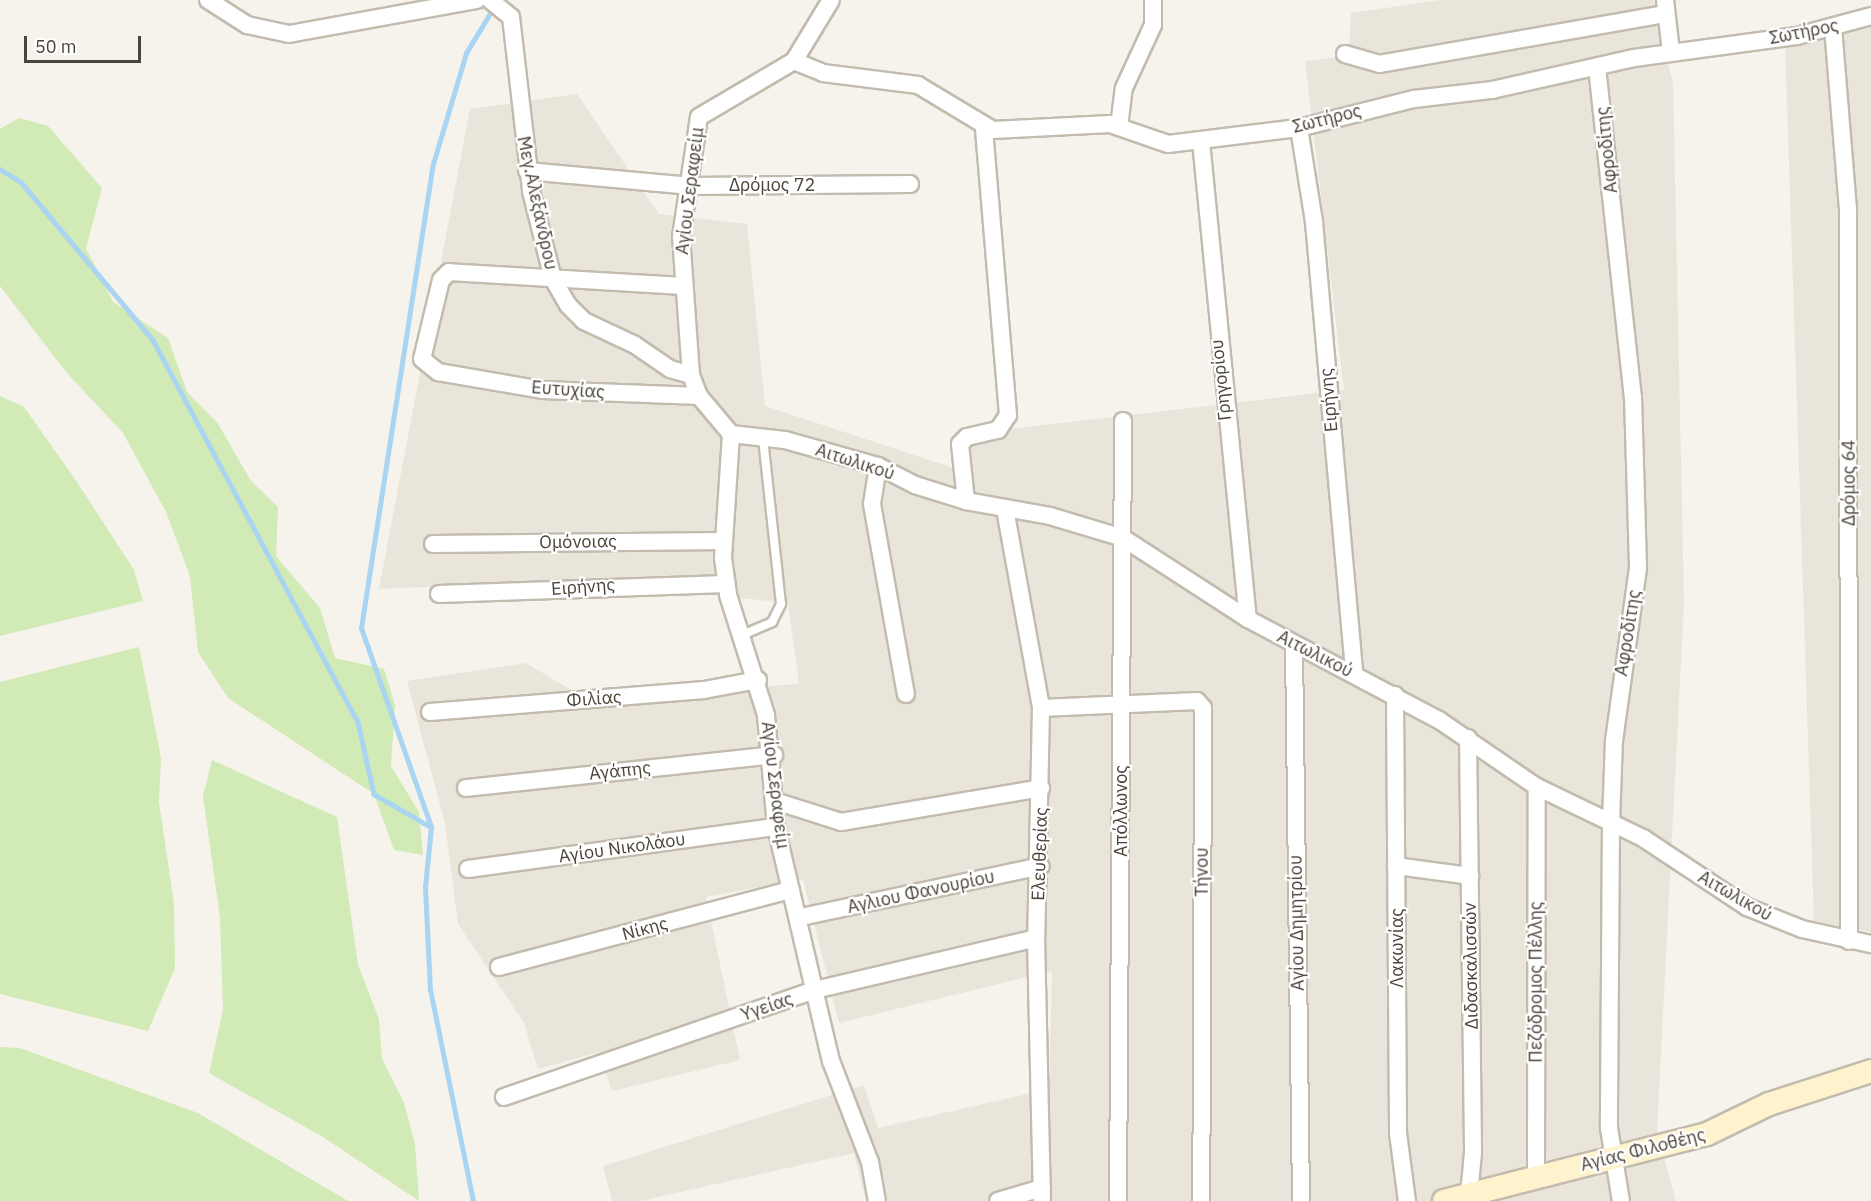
<!DOCTYPE html>
<meta charset="utf-8">
<style>
body{margin:0}
#map{position:relative;width:1871px;height:1201px;overflow:hidden;background:#f6f3ec;font-family:"IBM Plex Sans",sans-serif}
div>[style]{position:absolute}
.residential>*{inset:0;background:#eae5da}
.green>*{inset:0;background:#d2eab5}
.stream>*{height:4.5px;margin:-2.25px;padding:0 2.25px;transform-origin:2.25px;border-radius:2.25px;background:#a9d4f2}
.roads{filter:drop-shadow(2px 0 #c2bbae) drop-shadow(-2px 0 #c2bbae) drop-shadow(0 2px #c2bbae) drop-shadow(0 -2px #c2bbae)}
.lane>*{height:8px;margin:-4px;padding:0 4px;transform-origin:4px;border-radius:4px;background:#fff}
.street>*{height:16px;margin:-8px;padding:0 8px;transform-origin:8px;border-radius:8px;background:#fff}
.secondary>*{height:22px;margin:-11px;padding:0 11px;transform-origin:11px;border-radius:11px;background:#fff3cd}
span{translate:-50% -50%;white-space:nowrap;text-align:center;line-height:1.15;-webkit-text-stroke:4.5px #fff;paint-order:stroke}
.street-label{font-size:18px;color:#4b4439}
.scale{position:absolute;left:24px;top:36px;width:117px;height:27px;box-sizing:border-box;border:3px solid #4b4439;border-top:0;padding-left:8px;font-size:18px;line-height:21px;white-space:nowrap;color:#4b4439;-webkit-text-stroke:4px #fff;paint-order:stroke}
</style>
<div id="map">
<div class="residential">
<i style="clip-path:polygon(1440px 0,1653px 0,1673px 83px,1684px 603px,1657px 1131px,1676px 1201px,866px 1201px,854px 1153px,640px 1201px,612px 1201px,603px 1166px,864px 1085px,878px 1128px,1049px 1089px,1052px 971px,839px 1023px,803px 879px,706px 897px,740px 1060px,612px 1091px,599px 1052px,538px 1069px,524px 1023px,458px 924px,445px 823px,407px 681px,526px 663px,586px 699px,799px 684px,788px 603px,731px 597px,720px 574px,379px 589px,470px 109px,577px 94px,659px 214px,747px 224px,765px 406px,972px 474px,966px 434px,1344px 390px,1305px 61px,1349px 56px,1351px 13px)"></i>
<i style="clip-path:polygon(1871px 21px,1871px 932px,1814px 921px,1785px 43px)"></i>
</div>
<div class="green">
<i style="clip-path:polygon(19px 118px,48px 126px,102px 188px,86px 248px,113px 302px,168px 338px,187px 392px,217px 422px,251px 481px,278px 507px,276px 556px,320px 608px,335px 658px,384px 669px,395px 705px,391px 766px,419px 812px,423px 855px,394px 850px,374px 794px,228px 698px,198px 652px,190px 576px,166px 512px,123px 433px,66px 372px,0 286px,0 129px)"></i>
<i style="clip-path:polygon(0 396px,24px 407px,77px 482px,134px 570px,143px 601px,0 636px)"></i>
<i style="clip-path:polygon(139px 647px,161px 758px,159px 802px,174px 904px,175px 968px,148px 1031px,0 994px,0 682px)"></i>
<i style="clip-path:polygon(212px 760px,337px 817px,358px 965px,379px 1019px,382px 1059px,404px 1103px,415px 1144px,419px 1201px,323px 1137px,209px 1073px,223px 1010px,220px 918px,203px 796px)"></i>
<i style="clip-path:polygon(0 1047px,20px 1048px,198px 1113px,348px 1201px,0 1201px)"></i>
</div>
<div class="stream">
<i style="left:0;top:169px;width:25px;rotate:32deg"></i>
<i style="left:21px;top:182px;width:206px;rotate:50.1deg"></i>
<i style="left:153px;top:340px;width:434px;rotate:61.8deg"></i>
<i style="left:358px;top:722px;width:74px;rotate:77.5deg"></i>
<i style="left:374px;top:794px;width:66px;rotate:30.1deg"></i>
<i style="left:473px;top:1201px;width:215px;rotate:-101.5deg"></i>
<i style="left:430px;top:990px;width:103px;rotate:-92.8deg"></i>
<i style="left:425px;top:887px;width:60px;rotate:-84.3deg"></i>
<i style="left:431px;top:827px;width:211px;rotate:-109.4deg"></i>
<i style="left:361px;top:628px;width:470px;rotate:-81.2deg"></i>
<i style="left:433px;top:164px;width:116px;rotate:-73.4deg"></i>
<i style="left:466px;top:53px;width:50px;rotate:-58.8deg"></i>
</div>
<div class="roads">
<div class="lane">
<i style="left:742px;top:635px;width:33px;rotate:-23deg"></i>
<i style="left:772px;top:622px;width:20px;rotate:-63deg"></i>
<i style="left:781px;top:604px;width:168px;rotate:-96.2deg"></i>
</div>
<div class="street">
<i style="left:208px;top:0;width:46px;rotate:32.7deg"></i>
<i style="left:247px;top:25px;width:43px;rotate:12.1deg"></i>
<i style="left:289px;top:34px;width:191px;rotate:-10.3deg"></i>
<i style="left:490px;top:0;width:27px;rotate:39deg"></i>
<i style="left:511px;top:17px;width:175px;rotate:83.4deg"></i>
<i style="left:531px;top:191px;width:91px;rotate:76deg"></i>
<i style="left:553px;top:279px;width:30px;rotate:60deg"></i>
<i style="left:568px;top:305px;width:23px;rotate:45deg"></i>
<i style="left:584px;top:321px;width:56px;rotate:25.2deg"></i>
<i style="left:635px;top:345px;width:42px;rotate:34.4deg"></i>
<i style="left:670px;top:369px;width:22px;rotate:16deg"></i>
<i style="left:691px;top:375px;width:22px;rotate:69deg"></i>
<i style="left:699px;top:396px;width:50px;rotate:49.9deg"></i>
<i style="left:1665px;top:0;width:52px;rotate:83.4deg"></i>
<i style="left:1833px;top:27px;width:183px;rotate:85.3deg"></i>
<i style="left:1848px;top:209px;width:732px;rotate:89.92deg"></i>
<i style="left:1345px;top:54px;width:35px;rotate:16deg"></i>
<i style="left:1379px;top:64px;width:291px;rotate:-9.9deg"></i>
<i style="left:794px;top:61px;width:31px;rotate:22deg"></i>
<i style="left:823px;top:73px;width:96px;rotate:7.2deg"></i>
<i style="left:918px;top:85px;width:87px;rotate:31deg"></i>
<i style="left:993px;top:130px;width:117px;rotate:-2.9deg"></i>
<i style="left:1110px;top:124px;width:61px;rotate:19deg"></i>
<i style="left:1168px;top:144px;width:132px;rotate:-7deg"></i>
<i style="left:1299px;top:128px;width:119px;rotate:-14.2deg"></i>
<i style="left:1414px;top:99px;width:79px;rotate:-6.6deg"></i>
<i style="left:1492px;top:90px;width:146px;rotate:-12.7deg"></i>
<i style="left:1634px;top:58px;width:164px;rotate:-7.7deg"></i>
<i style="left:1797px;top:36px;width:77px;rotate:-15.1deg"></i>
<i style="left:1597px;top:67px;width:332px;rotate:83.8deg"></i>
<i style="left:1633px;top:397px;width:171px;rotate:88.3deg"></i>
<i style="left:1638px;top:568px;width:174px;rotate:97.9deg"></i>
<i style="left:1614px;top:740px;width:83px;rotate:92.1deg"></i>
<i style="left:1611px;top:823px;width:305px;rotate:90.4deg"></i>
<i style="left:1609px;top:1128px;width:74px;rotate:80.7deg"></i>
<i style="left:1119px;top:127px;width:39px;rotate:-83deg"></i>
<i style="left:1124px;top:88px;width:69px;rotate:-65.3deg"></i>
<i style="left:1153px;top:25px;width:25px;rotate:-90deg"></i>
<i style="left:1299px;top:128px;width:95px;rotate:80.9deg"></i>
<i style="left:1314px;top:222px;width:453px;rotate:84.9deg"></i>
<i style="left:1201px;top:141px;width:480px;rotate:84.4deg"></i>
<i style="left:527px;top:171px;width:165px;rotate:5.2deg"></i>
<i style="left:691px;top:186px;width:219px;rotate:-0.5deg"></i>
<i style="left:683px;top:286px;width:234px;rotate:-176.6deg"></i>
<i style="left:449px;top:272px;width:11px;rotate:135deg"></i>
<i style="left:441px;top:280px;width:81px;rotate:103.5deg"></i>
<i style="left:422px;top:359px;width:21px;rotate:39deg"></i>
<i style="left:438px;top:372px;width:107px;rotate:9.7deg"></i>
<i style="left:543px;top:390px;width:156px;rotate:2.2deg"></i>
<i style="left:691px;top:375px;width:138px;rotate:-94.1deg"></i>
<i style="left:681px;top:237px;width:121px;rotate:-81.5deg"></i>
<i style="left:699px;top:117px;width:110px;rotate:-30.5deg"></i>
<i style="left:794px;top:61px;width:71px;rotate:-58.8deg"></i>
<i style="left:731px;top:434px;width:54px;rotate:6.3deg"></i>
<i style="left:785px;top:440px;width:97px;rotate:15.6deg"></i>
<i style="left:878px;top:466px;width:42px;rotate:27.2deg"></i>
<i style="left:915px;top:485px;width:53px;rotate:17.4deg"></i>
<i style="left:966px;top:501px;width:85px;rotate:10.1deg"></i>
<i style="left:1050px;top:516px;width:76px;rotate:16.8deg"></i>
<i style="left:1123px;top:538px;width:149px;rotate:32.9deg"></i>
<i style="left:1248px;top:619px;width:216px;rotate:27.9deg"></i>
<i style="left:1439px;top:720px;width:119px;rotate:34.4deg"></i>
<i style="left:1537px;top:787px;width:118px;rotate:25.7deg"></i>
<i style="left:1643px;top:838px;width:125px;rotate:33.6deg"></i>
<i style="left:1747px;top:907px;width:59px;rotate:21.8deg"></i>
<i style="left:1802px;top:929px;width:71px;rotate:12.3deg"></i>
<i style="left:731px;top:434px;width:124px;rotate:93.7deg"></i>
<i style="left:723px;top:558px;width:37px;rotate:82deg"></i>
<i style="left:728px;top:595px;width:126px;rotate:72.4deg"></i>
<i style="left:766px;top:715px;width:112px;rotate:84.9deg"></i>
<i style="left:776px;top:827px;width:240px;rotate:76.8deg"></i>
<i style="left:831px;top:1061px;width:108px;rotate:68.9deg"></i>
<i style="left:870px;top:1162px;width:40px;rotate:80deg"></i>
<i style="left:878px;top:466px;width:38px;rotate:99deg"></i>
<i style="left:872px;top:504px;width:193px;rotate:79.9deg"></i>
<i style="left:966px;top:501px;width:57px;rotate:-96deg"></i>
<i style="left:960px;top:444px;width:10px;rotate:-45deg"></i>
<i style="left:967px;top:437px;width:32px;rotate:-13deg"></i>
<i style="left:998px;top:430px;width:18px;rotate:-56deg"></i>
<i style="left:1008px;top:415px;width:289px;rotate:-94.8deg"></i>
<i style="left:1005px;top:509px;width:202px;rotate:79.7deg"></i>
<i style="left:1041px;top:708px;width:230px;rotate:91.2deg"></i>
<i style="left:1036px;top:938px;width:263px;rotate:88.7deg"></i>
<i style="left:433px;top:544px;width:291px;rotate:-0.6deg"></i>
<i style="left:439px;top:594px;width:287px;rotate:-2deg"></i>
<i style="left:1294px;top:645px;width:556px;rotate:89.28deg"></i>
<i style="left:1395px;top:695px;width:438px;rotate:89.6deg"></i>
<i style="left:1398px;top:1133px;width:69px;rotate:82.5deg"></i>
<i style="left:1041px;top:708px;width:156px;rotate:-2.6deg"></i>
<i style="left:1197px;top:701px;width:9px;rotate:49deg"></i>
<i style="left:1203px;top:708px;width:493px;rotate:90.2deg"></i>
<i style="left:430px;top:712px;width:275px;rotate:-4.6deg"></i>
<i style="left:704px;top:690px;width:55px;rotate:-10.5deg"></i>
<i style="left:1468px;top:738px;width:415px;rotate:89.3deg"></i>
<i style="left:1473px;top:1153px;width:42px;rotate:95.4deg"></i>
<i style="left:466px;top:788px;width:310px;rotate:-6.1deg"></i>
<i style="left:775px;top:801px;width:69px;rotate:17.7deg"></i>
<i style="left:841px;top:822px;width:203px;rotate:-9.6deg"></i>
<i style="left:1396px;top:866px;width:75px;rotate:7.7deg"></i>
<i style="left:468px;top:869px;width:311px;rotate:-7.8deg"></i>
<i style="left:801px;top:917px;width:245px;rotate:-12deg"></i>
<i style="left:499px;top:967px;width:302px;rotate:-14.8deg"></i>
<i style="left:504px;top:1097px;width:329px;rotate:-19deg"></i>
<i style="left:815px;top:990px;width:227px;rotate:-13.2deg"></i>
<i style="left:1536px;top:1177px;width:390px;rotate:-89.9deg"></i>
<i style="left:998px;top:1201px;width:46px;rotate:-16.5deg"></i>
<i style="left:1118px;top:1201px;width:780px;rotate:-89.63deg"></i>
</div>
<div class="secondary">
<i style="left:1444px;top:1201px;width:271px;rotate:-14.3deg"></i>
<i style="left:1707px;top:1134px;width:69px;rotate:-25.8deg"></i>
<i style="left:1769px;top:1104px;width:107px;rotate:-17.9deg"></i>
</div>
</div>
<div class="street-label">
<span style="left:1804px;top:32px;rotate:-11deg">Σωτήρος</span>
<span style="left:1327px;top:119px;rotate:-14deg">Σωτήρος</span>
<span style="left:1607px;top:150px;rotate:-96deg">Αφροδίτης</span>
<span style="left:772px;top:185px">Δρόμος 72</span>
<span style="left:690px;top:191px;rotate:-83deg">Αγίου Σεραφείμ</span>
<span style="left:537px;top:203px;rotate:78deg">Μεγ.Αλεξάνδρου</span>
<span style="left:1221px;top:380px;rotate:-96deg">Γρηγορίου</span>
<span style="left:568px;top:390px;rotate:4deg">Ευτυχίας</span>
<span style="left:1329px;top:400px;rotate:-95deg">Ειρήνης</span>
<span style="left:855px;top:462px;rotate:18deg">Αιτωλικού</span>
<span style="left:1849px;top:483px;rotate:-90deg">Δρόμος 64</span>
<span style="left:578px;top:542px;rotate:-1deg">Ομόνοιας</span>
<span style="left:583px;top:587px;rotate:-4deg">Ειρήνης</span>
<span style="left:1628px;top:633px;rotate:-81deg">Αφροδίτης</span>
<span style="left:1315px;top:654px;rotate:27deg">Αιτωλικού</span>
<span style="left:594px;top:699px;rotate:-4deg">Φιλίας</span>
<span style="left:620px;top:771px;rotate:-6deg">Αγάπης</span>
<span style="left:775px;top:785px;rotate:83deg">Αγίου Σεραφείμ</span>
<span style="left:1121px;top:811px;rotate:-90deg">Απόλλωνος</span>
<span style="left:622px;top:848px;rotate:-8deg">Αγίου Νικολάου</span>
<span style="left:1040px;top:854px;rotate:-88deg">Ελευθερίας</span>
<span style="left:1202px;top:872px;rotate:-90deg">Τήνου</span>
<span style="left:921px;top:892px;rotate:-12deg">Αγλιου Φανουρίου</span>
<span style="left:1735px;top:896px;rotate:30deg">Αιτωλικού</span>
<span style="left:1297px;top:923px;rotate:-91deg">Αγίου Δημητρίου</span>
<span style="left:645px;top:929px;rotate:-15deg">Νίκης</span>
<span style="left:1397px;top:948px;rotate:-90deg">Λακωνίας</span>
<span style="left:1471px;top:966px;rotate:-91deg">Διδασκαλισσών</span>
<span style="left:1536px;top:982px;rotate:-90deg">Πεζόδρομος Πέλλης</span>
<span style="left:767px;top:1007px;rotate:-19deg">Υγείας</span>
<span style="left:1643px;top:1150px;rotate:-14deg">Αγίας Φιλοθέης</span>
</div>
<div class="scale">50 m</div>
</div>
